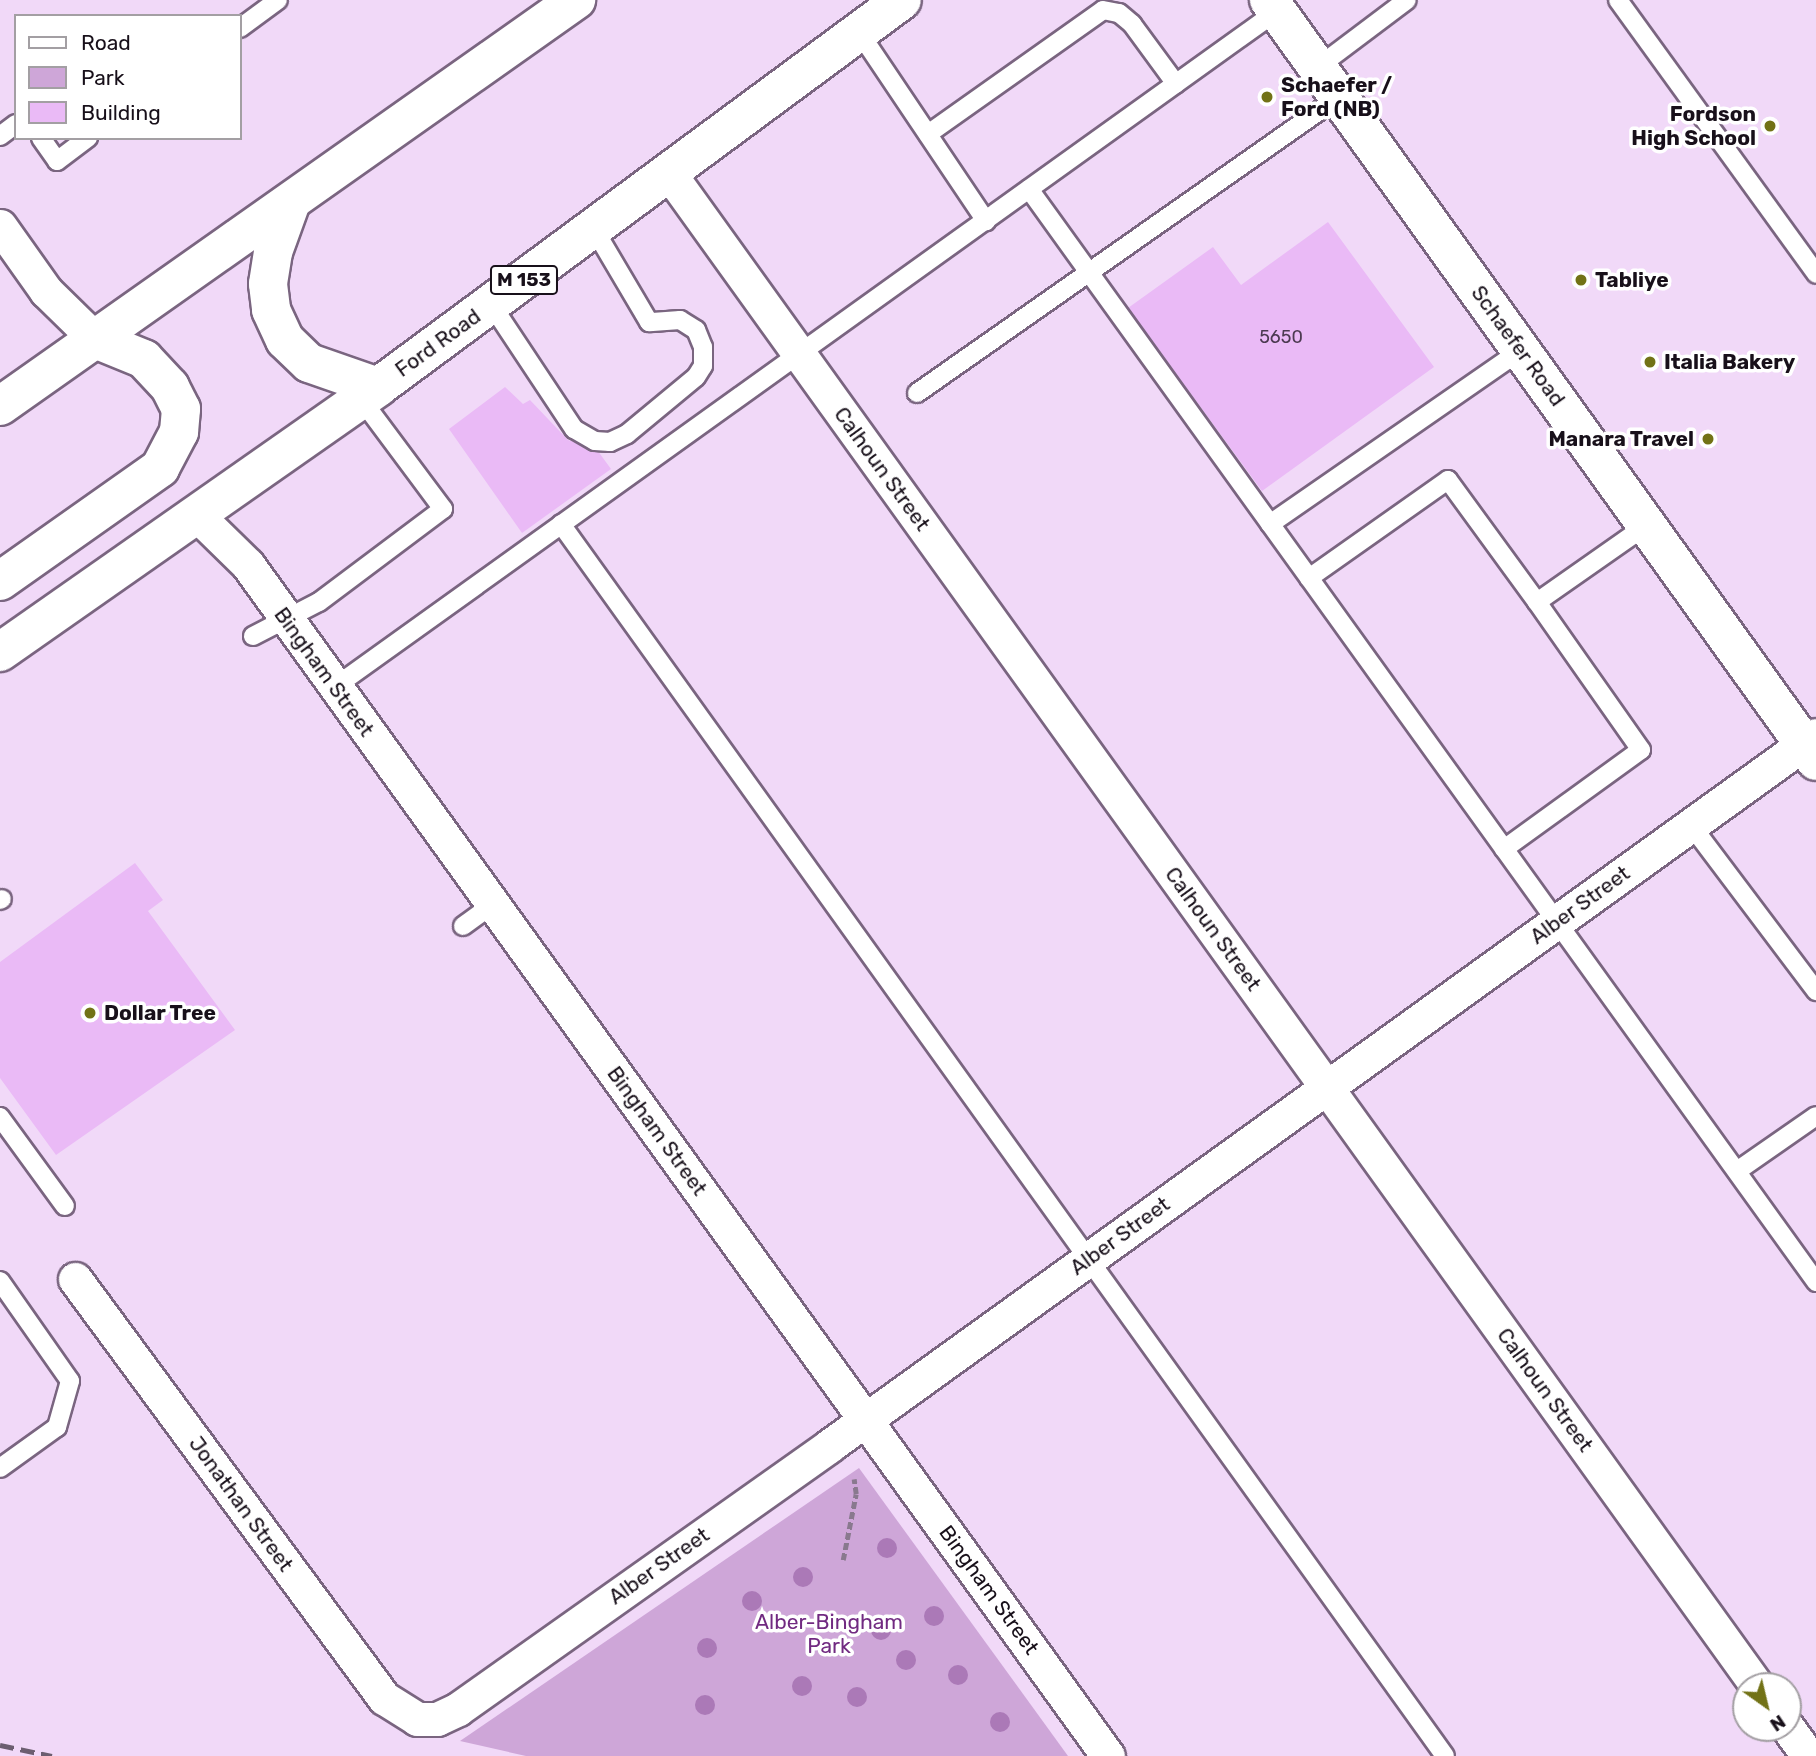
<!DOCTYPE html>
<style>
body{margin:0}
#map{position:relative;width:1816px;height:1756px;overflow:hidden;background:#f1d9f8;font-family:Rubik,sans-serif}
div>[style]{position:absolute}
.green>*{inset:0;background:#cea6d8}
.building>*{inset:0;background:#eabaf6}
.path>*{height:4.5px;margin-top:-2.25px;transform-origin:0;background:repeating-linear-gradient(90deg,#89798e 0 7px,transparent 0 10.5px)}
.roads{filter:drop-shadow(2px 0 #7a6580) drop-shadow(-2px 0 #7a6580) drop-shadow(0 2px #7a6580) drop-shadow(0 -2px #7a6580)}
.service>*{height:18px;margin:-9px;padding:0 9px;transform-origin:9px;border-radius:9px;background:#fff}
.minor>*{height:33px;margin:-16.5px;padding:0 16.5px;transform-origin:16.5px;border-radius:16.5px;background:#fff}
.secondary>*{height:38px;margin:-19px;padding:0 19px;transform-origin:19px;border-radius:19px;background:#fff}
.primary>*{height:38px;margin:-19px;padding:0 19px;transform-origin:19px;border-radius:19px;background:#fff}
.rail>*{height:5px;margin-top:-2.5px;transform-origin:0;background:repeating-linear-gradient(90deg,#6c5e70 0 14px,transparent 0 21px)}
.trees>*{width:20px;height:20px;margin:-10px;border-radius:50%;background:#ab79b7}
.dots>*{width:19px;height:19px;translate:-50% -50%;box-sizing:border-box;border:4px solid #fff;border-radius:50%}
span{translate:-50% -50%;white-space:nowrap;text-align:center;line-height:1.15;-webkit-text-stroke:7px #fff;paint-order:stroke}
.number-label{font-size:18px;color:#4c3a51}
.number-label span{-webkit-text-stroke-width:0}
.shield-label span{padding:2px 5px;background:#fff;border:2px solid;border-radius:5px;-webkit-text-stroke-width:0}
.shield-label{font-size:19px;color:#18101a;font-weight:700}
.poi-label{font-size:21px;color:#18101a;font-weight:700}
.left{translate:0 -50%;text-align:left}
.right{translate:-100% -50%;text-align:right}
.street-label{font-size:21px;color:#18101a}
.park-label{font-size:21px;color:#712a81}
.legend{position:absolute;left:14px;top:14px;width:228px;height:126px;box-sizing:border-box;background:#fff;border:2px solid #a39fa3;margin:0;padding:9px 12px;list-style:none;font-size:21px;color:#18101a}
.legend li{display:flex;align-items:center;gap:14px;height:35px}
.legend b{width:35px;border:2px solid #a39fa3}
.north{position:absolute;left:1732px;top:1672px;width:70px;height:70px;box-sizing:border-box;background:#fff;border:2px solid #a39fa3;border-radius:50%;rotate:146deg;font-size:19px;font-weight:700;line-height:28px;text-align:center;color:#18101a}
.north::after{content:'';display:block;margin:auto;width:24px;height:32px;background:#727216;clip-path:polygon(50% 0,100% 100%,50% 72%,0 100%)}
</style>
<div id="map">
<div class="green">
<i style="clip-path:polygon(859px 1468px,1068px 1756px,526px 1756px,460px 1741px)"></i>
</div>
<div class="building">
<i style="clip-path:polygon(1328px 222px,1434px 367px,1262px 491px,1128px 308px,1213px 247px,1241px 285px)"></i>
<i style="clip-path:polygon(505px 387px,523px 404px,530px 400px,568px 440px,595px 447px,611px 469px,522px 533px,449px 429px)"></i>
<i style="clip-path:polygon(135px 863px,163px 900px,148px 911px,235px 1030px,56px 1155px,0 1078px,0 962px)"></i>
</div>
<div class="path">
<i style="left:843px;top:1560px;width:67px;rotate:-78.9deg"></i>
<i style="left:856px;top:1494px;width:15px;rotate:-98deg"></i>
</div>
<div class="roads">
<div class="service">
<i style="left:1618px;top:0;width:338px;rotate:54.1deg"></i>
<i style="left:240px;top:28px;width:47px;rotate:-36.4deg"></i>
<i style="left:859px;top:32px;width:228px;rotate:56.1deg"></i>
<i style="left:1318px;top:67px;width:111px;rotate:-37deg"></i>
<i style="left:928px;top:134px;width:214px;rotate:-35.3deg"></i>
<i style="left:1103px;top:10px;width:16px;rotate:11deg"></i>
<i style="left:1119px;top:13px;width:17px;rotate:40deg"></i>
<i style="left:1132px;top:24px;width:74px;rotate:53.7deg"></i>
<i style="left:0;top:136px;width:20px;rotate:-37deg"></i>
<i style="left:41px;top:138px;width:28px;rotate:55deg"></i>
<i style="left:57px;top:161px;width:39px;rotate:-37deg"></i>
<i style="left:1029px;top:189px;width:1347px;rotate:54.24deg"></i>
<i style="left:491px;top:304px;width:150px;rotate:56.4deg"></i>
<i style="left:574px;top:429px;width:24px;rotate:30deg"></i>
<i style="left:595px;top:441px;width:15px;rotate:4deg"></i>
<i style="left:610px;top:442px;width:19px;rotate:-25deg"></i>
<i style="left:627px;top:434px;width:89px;rotate:-39.6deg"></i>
<i style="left:696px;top:377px;width:13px;rotate:-58deg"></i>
<i style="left:703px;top:366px;width:19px;rotate:-90deg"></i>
<i style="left:703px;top:347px;width:18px;rotate:-112deg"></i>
<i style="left:696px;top:330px;width:19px;rotate:-148deg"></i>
<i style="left:680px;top:320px;width:31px;rotate:176deg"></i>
<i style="left:649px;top:322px;width:108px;rotate:-120.6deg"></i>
<i style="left:917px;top:393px;width:515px;rotate:-35.05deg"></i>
<i style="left:561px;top:524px;width:1516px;rotate:54.34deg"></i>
<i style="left:1270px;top:524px;width:305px;rotate:-34.7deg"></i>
<i style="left:1309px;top:578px;width:170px;rotate:-35.2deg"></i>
<i style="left:1448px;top:480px;width:151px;rotate:53.9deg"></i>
<i style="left:253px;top:636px;width:74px;rotate:-27.3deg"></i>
<i style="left:319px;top:602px;width:155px;rotate:-36.9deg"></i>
<i style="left:443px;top:509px;width:137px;rotate:-126.7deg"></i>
<i style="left:336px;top:686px;width:1158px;rotate:-35.65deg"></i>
<i style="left:1691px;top:825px;width:208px;rotate:53deg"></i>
<i style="left:1504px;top:849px;width:169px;rotate:-35.9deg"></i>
<i style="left:1641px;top:750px;width:181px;rotate:-125.1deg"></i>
<i style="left:1537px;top:602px;width:134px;rotate:-35deg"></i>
<i style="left:0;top:900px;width:2px;rotate:-27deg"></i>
<i style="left:463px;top:926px;width:37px;rotate:-36deg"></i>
<i style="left:0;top:1117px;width:110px;rotate:53.9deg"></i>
<i style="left:1737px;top:1171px;width:96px;rotate:-34.8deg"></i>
<i style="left:0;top:1281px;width:122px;rotate:55deg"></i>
<i style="left:70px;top:1381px;width:48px;rotate:105.8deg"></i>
<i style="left:57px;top:1427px;width:70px;rotate:144.3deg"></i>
</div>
<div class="minor">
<i style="left:669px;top:173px;width:1864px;rotate:54.28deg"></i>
<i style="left:0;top:226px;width:80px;rotate:54.7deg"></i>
<i style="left:46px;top:291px;width:69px;rotate:44.4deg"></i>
<i style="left:196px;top:514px;width:73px;rotate:44.4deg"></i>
<i style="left:248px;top:565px;width:1469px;rotate:54.17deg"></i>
<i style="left:75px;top:1279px;width:521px;rotate:53.59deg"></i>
<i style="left:384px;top:1698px;width:39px;rotate:32deg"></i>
<i style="left:417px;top:1719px;width:20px"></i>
<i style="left:437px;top:1719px;width:23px;rotate:-25deg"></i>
<i style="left:458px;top:1709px;width:455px;rotate:-35.3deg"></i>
<i style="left:829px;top:1446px;width:1216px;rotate:-35.77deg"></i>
<i style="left:1788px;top:1728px;width:34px;rotate:54deg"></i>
</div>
<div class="secondary">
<i style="left:1269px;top:0;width:937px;rotate:54.29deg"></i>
</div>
<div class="primary">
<i style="left:291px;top:202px;width:53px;rotate:109.8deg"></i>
<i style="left:273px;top:252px;width:32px;rotate:99deg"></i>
<i style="left:268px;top:284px;width:26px;rotate:83deg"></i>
<i style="left:271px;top:310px;width:33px;rotate:65deg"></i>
<i style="left:285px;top:340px;width:33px;rotate:44deg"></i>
<i style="left:309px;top:363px;width:73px;rotate:19.2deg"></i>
<i style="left:0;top:406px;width:705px;rotate:-35.18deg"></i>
<i style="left:0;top:581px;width:196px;rotate:-35.2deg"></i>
<i style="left:160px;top:468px;width:41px;rotate:-62.2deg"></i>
<i style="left:179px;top:432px;width:23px;rotate:-85deg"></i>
<i style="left:181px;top:409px;width:25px;rotate:-117deg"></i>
<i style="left:170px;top:387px;width:38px;rotate:-133deg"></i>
<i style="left:144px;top:359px;width:53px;rotate:-157.8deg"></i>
<i style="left:0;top:652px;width:462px;rotate:-35deg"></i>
<i style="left:378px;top:387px;width:651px;rotate:-36.45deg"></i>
</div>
</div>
<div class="rail">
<i style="left:0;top:1745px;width:53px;rotate:11.9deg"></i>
</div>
<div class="trees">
<i style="left:887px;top:1548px"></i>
<i style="left:803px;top:1577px"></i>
<i style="left:752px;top:1601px"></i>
<i style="left:934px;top:1616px"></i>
<i style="left:881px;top:1630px"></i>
<i style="left:707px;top:1648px"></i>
<i style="left:906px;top:1660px"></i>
<i style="left:958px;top:1675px"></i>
<i style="left:802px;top:1686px"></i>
<i style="left:857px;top:1697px"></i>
<i style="left:705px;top:1705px"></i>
<i style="left:1000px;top:1722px"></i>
</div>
<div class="dots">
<i style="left:1267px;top:97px;background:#727216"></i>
<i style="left:1770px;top:126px;background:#727216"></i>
<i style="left:1581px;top:280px;background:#727216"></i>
<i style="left:1650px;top:362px;background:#727216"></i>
<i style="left:1708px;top:439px;background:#727216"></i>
<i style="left:90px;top:1013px;background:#727216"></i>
</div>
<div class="number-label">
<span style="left:1281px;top:337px">5650</span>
</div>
<div class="shield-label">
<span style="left:524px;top:280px">M 153</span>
</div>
<div class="poi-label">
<span class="left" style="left:1281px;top:97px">Schaefer /<br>Ford (NB)</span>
<span class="right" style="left:1756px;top:126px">Fordson<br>High School</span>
<span class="left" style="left:1595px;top:280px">Tabliye</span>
<span class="left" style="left:1664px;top:362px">Italia Bakery</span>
<span class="right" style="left:1694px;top:439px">Manara Travel</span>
<span class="left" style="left:104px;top:1013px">Dollar Tree</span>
</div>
<div class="street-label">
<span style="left:438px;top:343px;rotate:-36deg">Ford Road</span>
<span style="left:1518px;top:346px;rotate:54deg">Schaefer Road</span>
<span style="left:882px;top:469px;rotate:54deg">Calhoun Street</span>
<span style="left:324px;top:672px;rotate:54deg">Bingham Street</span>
<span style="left:1580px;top:905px;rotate:-36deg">Alber Street</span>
<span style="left:1213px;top:929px;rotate:54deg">Calhoun Street</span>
<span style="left:657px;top:1131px;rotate:54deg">Bingham Street</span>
<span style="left:1120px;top:1236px;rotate:-36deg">Alber Street</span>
<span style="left:1545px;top:1390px;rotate:54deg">Calhoun Street</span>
<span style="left:241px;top:1504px;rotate:54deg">Jonathan Street</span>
<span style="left:659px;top:1566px;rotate:-35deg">Alber Street</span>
<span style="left:989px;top:1590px;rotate:54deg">Bingham Street</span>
</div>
<div class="park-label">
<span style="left:829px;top:1634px">Alber-Bingham<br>Park</span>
</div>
<ul class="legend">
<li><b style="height:9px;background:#fff"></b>Road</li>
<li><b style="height:19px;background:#cea6d8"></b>Park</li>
<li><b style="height:19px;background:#eabaf6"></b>Building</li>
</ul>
<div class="north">N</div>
</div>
